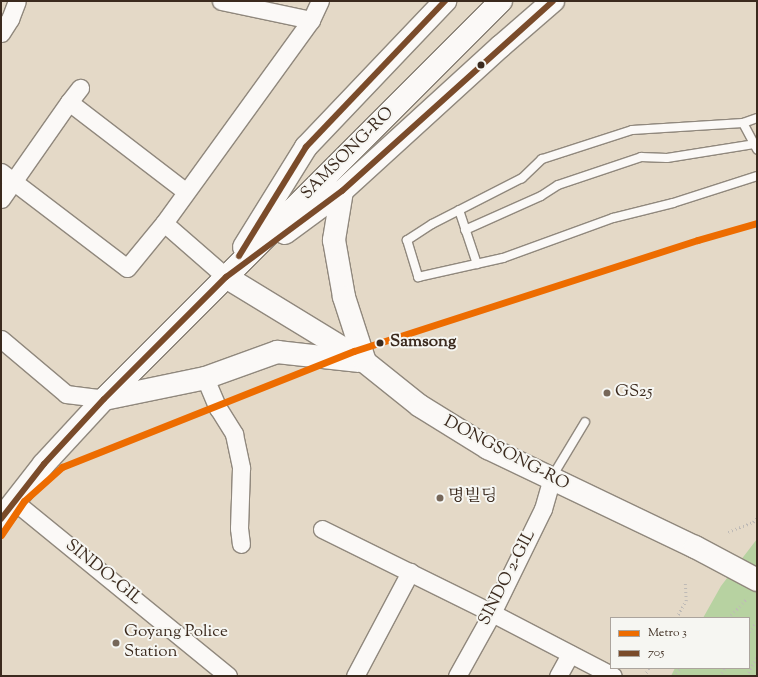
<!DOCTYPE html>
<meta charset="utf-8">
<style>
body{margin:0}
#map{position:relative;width:758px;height:677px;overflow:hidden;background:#e4d9c7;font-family:"Sorts Mill Goudy","Noto Serif KR",serif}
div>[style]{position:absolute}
.green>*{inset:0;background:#b7d2a1}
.path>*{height:2.5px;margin-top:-1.25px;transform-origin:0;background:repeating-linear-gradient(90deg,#bebab6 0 1px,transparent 0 4px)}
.roads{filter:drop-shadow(1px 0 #90887d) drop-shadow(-1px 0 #90887d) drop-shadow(0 1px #90887d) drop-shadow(0 -1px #90887d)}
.service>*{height:8px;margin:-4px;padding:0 4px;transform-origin:4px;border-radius:4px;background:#fbf9f7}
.minor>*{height:17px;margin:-8.5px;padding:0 8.5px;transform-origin:8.5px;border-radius:8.5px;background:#fbf9f7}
.secondary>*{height:22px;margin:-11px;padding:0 11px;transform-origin:11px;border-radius:11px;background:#fbf9f7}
.primary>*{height:22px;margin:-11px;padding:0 11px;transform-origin:11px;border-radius:11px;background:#fbf9f7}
.bus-1>*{height:6px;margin:-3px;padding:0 3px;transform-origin:3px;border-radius:3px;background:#7a4b2a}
.metro-1>*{height:7px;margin:-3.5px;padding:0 3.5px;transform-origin:3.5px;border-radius:3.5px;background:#ed6c00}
.dots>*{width:11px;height:11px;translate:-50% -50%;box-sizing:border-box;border:2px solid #f6f6f2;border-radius:50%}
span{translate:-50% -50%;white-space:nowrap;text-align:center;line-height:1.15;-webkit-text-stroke:4px #f6f6f2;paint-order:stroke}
.street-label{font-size:17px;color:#3b2a1e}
.stop-label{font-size:17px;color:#3b2a1e;font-weight:700}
.left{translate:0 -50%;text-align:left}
.poi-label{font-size:17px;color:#3b2a1e}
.frame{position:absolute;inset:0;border:2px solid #3b2a1e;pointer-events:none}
.legend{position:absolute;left:610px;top:617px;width:140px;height:52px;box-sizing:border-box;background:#f6f6f2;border:1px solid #aba49d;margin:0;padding:5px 7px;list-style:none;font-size:12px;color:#3b2a1e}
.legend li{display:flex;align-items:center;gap:8px;height:20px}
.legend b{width:20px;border:1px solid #aba49d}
</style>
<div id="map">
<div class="green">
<i style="clip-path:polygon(757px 539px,757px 676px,671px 676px,675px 668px,749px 668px,749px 618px,703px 618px,721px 586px)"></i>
</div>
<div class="path">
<i style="left:728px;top:532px;width:27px;rotate:-22deg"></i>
<i style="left:753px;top:522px;width:6px;rotate:-45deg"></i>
<i style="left:676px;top:618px;width:20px;rotate:-60deg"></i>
<i style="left:686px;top:601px;width:20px;rotate:-93deg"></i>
<i style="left:728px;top:618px;width:28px;rotate:-46deg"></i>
<i style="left:749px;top:632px;width:14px;rotate:-54deg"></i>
<i style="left:644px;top:676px;width:9px;rotate:-58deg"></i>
<i style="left:673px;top:676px;width:11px;rotate:-45deg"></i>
<i style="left:719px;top:676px;width:10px;rotate:-53deg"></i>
<i style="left:746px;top:676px;width:22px;rotate:-60deg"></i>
</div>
<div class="roads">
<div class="service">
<i style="left:757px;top:118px;width:15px;rotate:160deg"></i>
<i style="left:743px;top:123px;width:111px;rotate:176.4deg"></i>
<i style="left:632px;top:130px;width:95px;rotate:162.1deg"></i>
<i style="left:542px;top:159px;width:28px;rotate:136deg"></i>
<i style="left:522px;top:178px;width:101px;rotate:152.9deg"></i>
<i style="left:432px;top:224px;width:30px;rotate:147deg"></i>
<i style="left:407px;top:240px;width:39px;rotate:73deg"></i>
<i style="left:418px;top:277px;width:87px;rotate:-12.6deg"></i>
<i style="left:503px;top:258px;width:117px;rotate:-20deg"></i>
<i style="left:613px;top:218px;width:62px;rotate:-14deg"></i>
<i style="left:673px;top:203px;width:88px;rotate:-17.8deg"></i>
<i style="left:743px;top:123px;width:30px;rotate:62deg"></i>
<i style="left:459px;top:210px;width:57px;rotate:71.6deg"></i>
<i style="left:465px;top:230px;width:83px;rotate:-24.1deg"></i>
<i style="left:541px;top:196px;width:20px;rotate:-33deg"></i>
<i style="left:558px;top:185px;width:88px;rotate:-18.6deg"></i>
<i style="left:641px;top:157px;width:26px;rotate:2deg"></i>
<i style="left:667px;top:158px;width:88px;rotate:-9.1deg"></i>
<i style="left:552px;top:477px;width:64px;rotate:-59deg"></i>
</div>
<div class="minor">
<i style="left:221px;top:1px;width:92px;rotate:11.9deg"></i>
<i style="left:1px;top:33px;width:17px;rotate:-57deg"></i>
<i style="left:10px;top:19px;width:19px;rotate:-69deg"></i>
<i style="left:69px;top:102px;width:18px;rotate:-52deg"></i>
<i style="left:1px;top:172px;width:158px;rotate:37.3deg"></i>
<i style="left:127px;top:268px;width:58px;rotate:-50.6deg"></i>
<i style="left:1px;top:199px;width:118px;rotate:-55deg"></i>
<i style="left:69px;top:102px;width:146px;rotate:37.5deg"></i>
<i style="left:226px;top:277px;width:82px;rotate:-138.9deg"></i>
<i style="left:164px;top:223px;width:251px;rotate:-54.1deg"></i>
<i style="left:311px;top:20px;width:21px;rotate:-65deg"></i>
<i style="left:1px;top:339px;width:85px;rotate:40.2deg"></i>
<i style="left:66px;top:394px;width:38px;rotate:7deg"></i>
<i style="left:205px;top:378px;width:33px;rotate:67deg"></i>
<i style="left:218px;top:408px;width:31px;rotate:58deg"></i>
<i style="left:234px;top:434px;width:35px;rotate:78deg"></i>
<i style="left:241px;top:468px;width:60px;rotate:91.9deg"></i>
<i style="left:239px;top:528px;width:16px;rotate:83deg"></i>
<i style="left:15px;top:502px;width:275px;rotate:39.2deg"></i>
<i style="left:322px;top:529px;width:190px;rotate:26.3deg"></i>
<i style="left:492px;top:613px;width:136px;rotate:27.5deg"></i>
<i style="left:355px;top:676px;width:118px;rotate:-62.1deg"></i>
<i style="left:457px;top:676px;width:72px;rotate:-60.9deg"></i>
<i style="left:492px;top:613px;width:116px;rotate:-63.9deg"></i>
<i style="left:543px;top:509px;width:32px;rotate:-74deg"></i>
<i style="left:558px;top:676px;width:25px;rotate:-61deg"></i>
</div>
<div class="secondary">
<i style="left:226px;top:277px;width:163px;rotate:31.4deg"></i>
<i style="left:365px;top:362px;width:70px;rotate:38.7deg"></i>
<i style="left:420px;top:406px;width:80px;rotate:31.7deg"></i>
<i style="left:488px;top:448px;width:229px;rotate:25.6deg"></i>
<i style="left:695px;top:547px;width:70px;rotate:28deg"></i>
<i style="left:104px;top:399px;width:103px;rotate:-11.7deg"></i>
<i style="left:205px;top:378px;width:77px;rotate:-19.9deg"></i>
<i style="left:277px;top:352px;width:81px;rotate:6.3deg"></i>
</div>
<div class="primary">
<i style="left:342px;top:191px;width:50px;rotate:99.3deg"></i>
<i style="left:334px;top:240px;width:58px;rotate:80deg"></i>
<i style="left:344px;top:297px;width:68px;rotate:72.1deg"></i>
<i style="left:285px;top:233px;width:71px;rotate:-36.4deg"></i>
<i style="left:342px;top:191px;width:215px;rotate:-42.4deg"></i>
<i style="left:501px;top:46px;width:69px;rotate:-40.9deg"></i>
<i style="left:244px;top:247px;width:118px;rotate:-58.2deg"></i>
<i style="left:306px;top:147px;width:202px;rotate:-46.4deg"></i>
<i style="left:1px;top:519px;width:70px;rotate:-52deg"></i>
<i style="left:44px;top:464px;width:88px;rotate:-47.3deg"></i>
<i style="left:104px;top:399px;width:562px;rotate:-45.07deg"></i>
</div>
</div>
<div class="bus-1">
<i style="left:239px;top:256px;width:128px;rotate:-58.4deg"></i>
<i style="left:306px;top:147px;width:202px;rotate:-46.4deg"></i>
<i style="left:1px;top:519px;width:70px;rotate:-52deg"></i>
<i style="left:44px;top:464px;width:88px;rotate:-47.3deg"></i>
<i style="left:104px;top:399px;width:173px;rotate:-45deg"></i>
<i style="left:226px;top:277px;width:144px;rotate:-36.6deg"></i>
<i style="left:342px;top:191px;width:284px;rotate:-42deg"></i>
</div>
<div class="metro-1">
<i style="left:1px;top:535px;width:41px;rotate:-55.9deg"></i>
<i style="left:24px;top:501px;width:51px;rotate:-41.8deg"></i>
<i style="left:62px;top:467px;width:314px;rotate:-21.7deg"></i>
<i style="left:354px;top:351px;width:361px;rotate:-17.9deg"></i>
<i style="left:698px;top:240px;width:61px;rotate:-16.1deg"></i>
</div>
<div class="dots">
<i style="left:481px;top:65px;background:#3b2a1e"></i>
<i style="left:380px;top:343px;background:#3b2a1e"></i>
<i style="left:607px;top:393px;background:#766759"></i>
<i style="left:440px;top:498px;background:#766759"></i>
<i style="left:116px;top:643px;background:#766759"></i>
</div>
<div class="street-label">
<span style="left:348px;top:154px;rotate:-45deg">SAMSONG-RO</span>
<span style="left:506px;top:454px;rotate:28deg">DONGSONG-RO</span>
<span style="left:103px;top:573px;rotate:39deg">SINDO-GIL</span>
<span style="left:508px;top:578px;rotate:-63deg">SINDO 2-GIL</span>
</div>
<div class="stop-label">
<span class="left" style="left:390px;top:343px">Samsong</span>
</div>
<div class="poi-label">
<span class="left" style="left:615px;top:393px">GS25</span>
<span class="left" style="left:448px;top:498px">명빌딩</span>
<span class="left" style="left:124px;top:643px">Goyang Police<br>Station</span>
</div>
<div class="frame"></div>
<ul class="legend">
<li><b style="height:5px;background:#ed6c00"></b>Metro 3</li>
<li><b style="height:5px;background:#7a4b2a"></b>705</li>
</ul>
</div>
